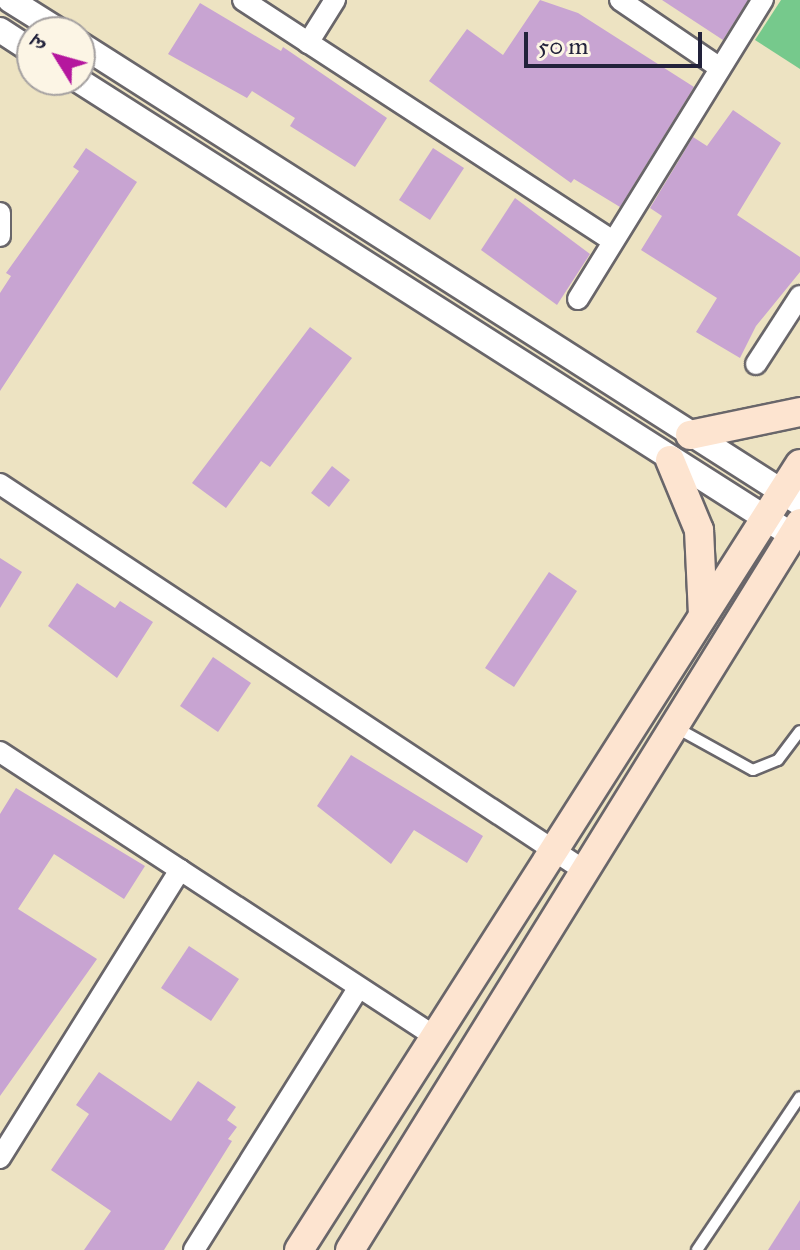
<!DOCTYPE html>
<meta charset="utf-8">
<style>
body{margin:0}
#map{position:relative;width:800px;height:1250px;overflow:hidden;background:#ede3c2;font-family:"IM FELL Great Primer","Noto Serif Devanagari",serif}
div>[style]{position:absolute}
.green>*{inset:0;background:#76c98c}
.building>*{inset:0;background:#c8a4d2}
.roads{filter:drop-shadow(2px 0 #69666a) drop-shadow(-2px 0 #69666a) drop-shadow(0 2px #69666a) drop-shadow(0 -2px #69666a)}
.service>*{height:10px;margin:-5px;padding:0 5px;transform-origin:5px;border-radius:5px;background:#fff}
.minor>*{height:20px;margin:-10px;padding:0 10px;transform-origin:10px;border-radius:10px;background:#fff}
.tertiary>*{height:24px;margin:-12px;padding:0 12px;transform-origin:12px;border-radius:12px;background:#fff}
.secondary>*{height:28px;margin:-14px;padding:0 14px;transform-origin:14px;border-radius:14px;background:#fde4d0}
span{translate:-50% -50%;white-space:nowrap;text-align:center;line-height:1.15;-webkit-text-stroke:7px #fcf5e5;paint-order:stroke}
.north{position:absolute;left:16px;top:16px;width:80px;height:80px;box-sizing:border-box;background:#fcf5e5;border:2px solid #a5a1a1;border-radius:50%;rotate:307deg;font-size:22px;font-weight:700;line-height:32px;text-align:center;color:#22223b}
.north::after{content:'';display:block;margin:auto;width:28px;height:36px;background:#b5179e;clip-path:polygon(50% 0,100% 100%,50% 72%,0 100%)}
.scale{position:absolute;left:524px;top:32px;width:178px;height:36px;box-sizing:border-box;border:4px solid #22223b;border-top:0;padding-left:10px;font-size:24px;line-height:28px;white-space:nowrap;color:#22223b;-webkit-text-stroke:6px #fcf5e5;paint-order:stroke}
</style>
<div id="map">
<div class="green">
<i style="clip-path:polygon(781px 0,800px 0,800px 69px,755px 40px)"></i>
</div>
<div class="building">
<i style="clip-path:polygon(540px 0,578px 13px,694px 87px,620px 207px,574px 179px,571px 183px,429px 81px,467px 29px,503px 55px)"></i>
<i style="clip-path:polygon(662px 0,748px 0,723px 40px)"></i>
<i style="clip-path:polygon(200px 3px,281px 51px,283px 47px,387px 118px,355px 167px,290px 126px,295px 118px,252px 91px,247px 98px,168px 54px)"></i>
<i style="clip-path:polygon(733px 110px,781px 143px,737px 215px,800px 257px,800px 272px,756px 326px,740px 358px,696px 332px,717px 298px,641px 250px,662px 216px,650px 208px,693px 137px,707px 146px)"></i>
<i style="clip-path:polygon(86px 148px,137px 182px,0 391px,0 293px,11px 276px,6px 273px,79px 171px,73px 167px)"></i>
<i style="clip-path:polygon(433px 148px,464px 168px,430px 220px,399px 200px)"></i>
<i style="clip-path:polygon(515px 198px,590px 254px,557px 305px,481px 250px)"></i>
<i style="clip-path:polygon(310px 327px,352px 358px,270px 467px,261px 461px,226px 508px,192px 483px)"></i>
<i style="clip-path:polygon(332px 466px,350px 480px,329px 507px,311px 493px)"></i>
<i style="clip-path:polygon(0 558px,22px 572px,0 608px)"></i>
<i style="clip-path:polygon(549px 572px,577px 591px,514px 687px,485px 668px)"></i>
<i style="clip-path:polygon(77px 583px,115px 608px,120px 601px,153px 622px,117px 678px,48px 626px)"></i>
<i style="clip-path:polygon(213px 657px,251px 683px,218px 732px,180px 706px)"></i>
<i style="clip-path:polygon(351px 755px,483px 836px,467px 863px,414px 830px,391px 864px,317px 806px)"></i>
<i style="clip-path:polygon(16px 788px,145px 866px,124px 899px,54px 854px,18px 909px,97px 959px,0 1096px,0 814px)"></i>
<i style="clip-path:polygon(189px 946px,239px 979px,211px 1021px,161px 988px)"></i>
<i style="clip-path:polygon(99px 1072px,171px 1121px,198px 1081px,236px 1107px,227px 1120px,237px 1127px,228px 1139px,232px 1141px,164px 1250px,84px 1250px,111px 1211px,51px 1170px,89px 1114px,76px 1105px)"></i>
<i style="clip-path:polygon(800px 1200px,800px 1250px,768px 1250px)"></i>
</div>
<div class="roads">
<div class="service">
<i style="left:675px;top:727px;width:89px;rotate:28.9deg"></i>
<i style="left:753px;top:770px;width:27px;rotate:-22deg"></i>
<i style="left:778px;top:760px;width:36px;rotate:-53deg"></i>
<i style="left:697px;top:1250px;width:184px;rotate:-56.1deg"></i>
</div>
<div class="minor">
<i style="left:243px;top:0;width:439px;rotate:33.1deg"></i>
<i style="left:620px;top:0;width:121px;rotate:34.2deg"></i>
<i style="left:308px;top:43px;width:51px;rotate:-57.9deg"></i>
<i style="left:0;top:213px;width:23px;rotate:90deg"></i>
<i style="left:578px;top:299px;width:352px;rotate:-58.3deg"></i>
<i style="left:756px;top:364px;width:81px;rotate:-57.1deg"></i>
<i style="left:0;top:484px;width:698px;rotate:33.49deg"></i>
<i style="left:0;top:752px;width:519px;rotate:33.2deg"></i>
<i style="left:0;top:1158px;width:340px;rotate:-58deg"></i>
<i style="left:194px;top:1250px;width:310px;rotate:-57.9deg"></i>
</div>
<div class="tertiary">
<i style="left:10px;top:0;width:60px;rotate:32.1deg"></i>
<i style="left:0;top:30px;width:38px;rotate:33deg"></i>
<i style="left:80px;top:44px;width:854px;rotate:32.52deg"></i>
<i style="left:78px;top:80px;width:847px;rotate:32.51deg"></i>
</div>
<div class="secondary">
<i style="left:690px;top:435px;width:112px;rotate:-11.8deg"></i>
<i style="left:670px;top:460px;width:76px;rotate:67.5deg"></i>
<i style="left:699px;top:530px;width:85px;rotate:87.3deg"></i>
<i style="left:299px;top:1250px;width:932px;rotate:-57.49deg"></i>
<i style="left:350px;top:1250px;width:855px;rotate:-58.24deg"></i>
</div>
</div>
<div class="north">उ</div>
<div class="scale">50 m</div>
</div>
